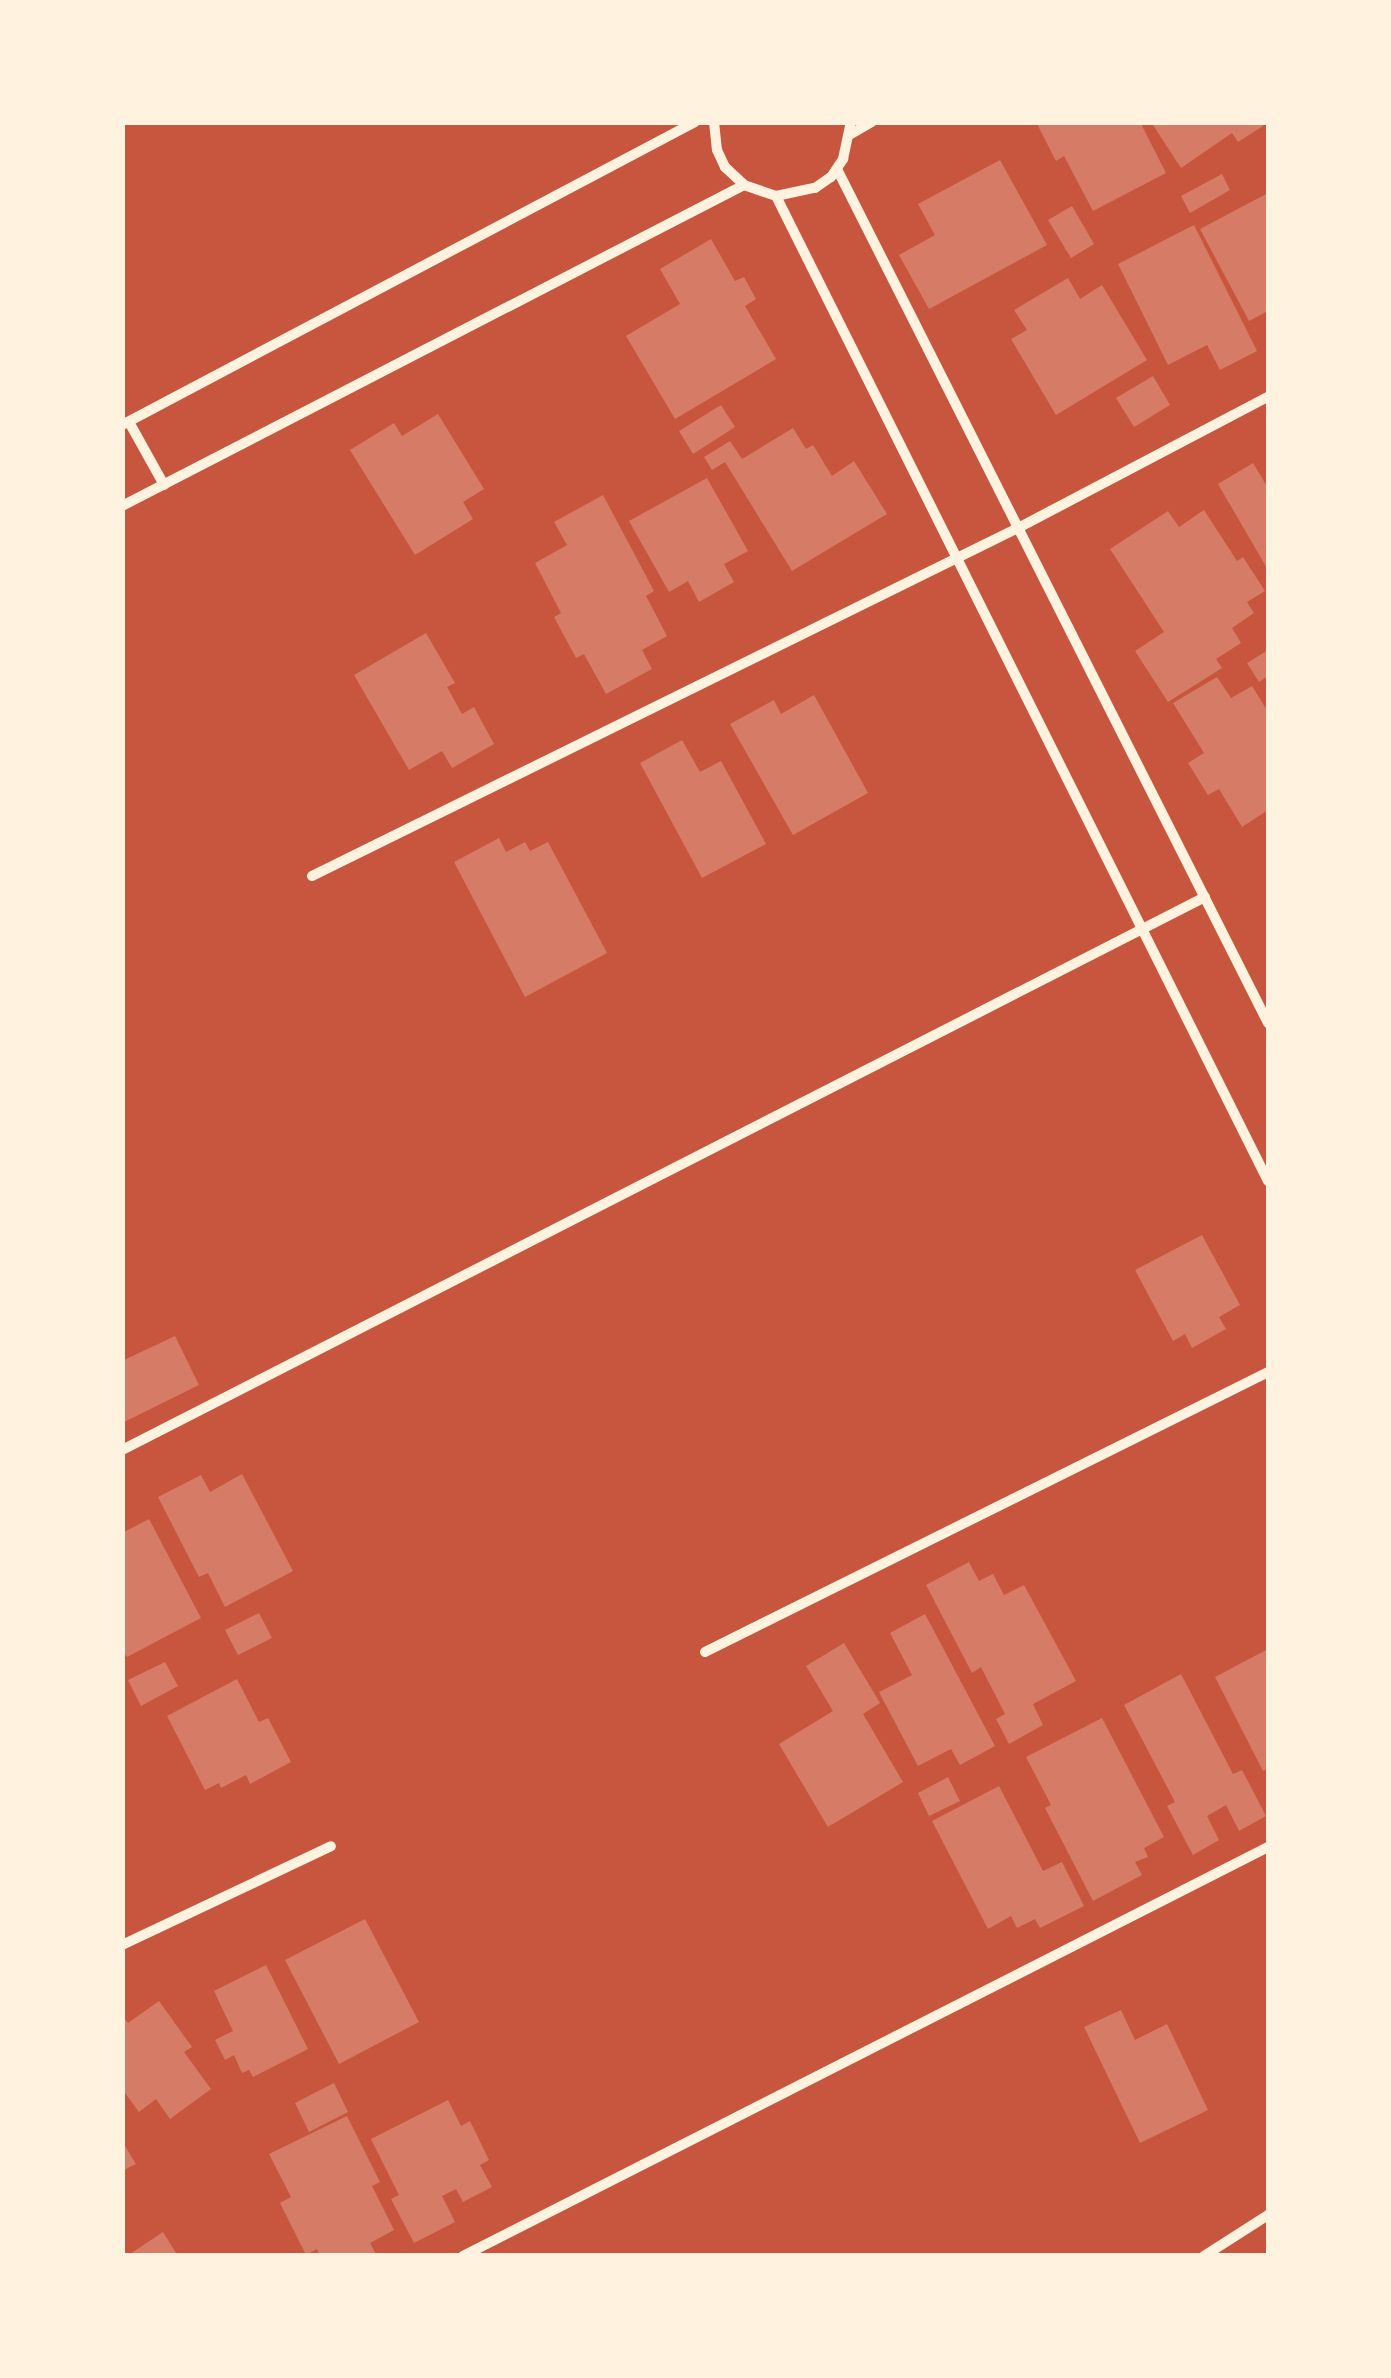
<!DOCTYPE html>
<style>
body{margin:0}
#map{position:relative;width:1391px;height:2378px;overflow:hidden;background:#c8553d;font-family:Overpass,sans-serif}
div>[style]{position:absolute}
.building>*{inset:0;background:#d67c66}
.minor>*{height:10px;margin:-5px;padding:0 5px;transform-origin:5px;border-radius:5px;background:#fff3e0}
span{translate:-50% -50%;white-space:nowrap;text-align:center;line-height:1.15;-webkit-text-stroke:8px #fff3e0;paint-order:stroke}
.frame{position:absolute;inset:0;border:125px solid #fff3e0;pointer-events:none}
</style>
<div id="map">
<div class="building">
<i style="clip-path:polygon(1036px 122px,1140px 122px,1166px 173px,1093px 211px,1064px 156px,1056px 161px)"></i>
<i style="clip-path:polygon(1151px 122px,1261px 122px,1263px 126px,1238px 142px,1232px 133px,1181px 168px)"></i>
<i style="clip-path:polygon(1000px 160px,1047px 245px,929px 309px,899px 255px,935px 235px,918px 204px)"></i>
<i style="clip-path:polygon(1222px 174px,1230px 190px,1190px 213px,1181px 196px)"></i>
<i style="clip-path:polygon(1268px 193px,1268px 311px,1249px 321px,1200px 229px)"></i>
<i style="clip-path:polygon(1072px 206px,1094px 244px,1071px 258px,1048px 220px)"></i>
<i style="clip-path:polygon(1194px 225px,1257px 351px,1220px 370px,1207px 345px,1168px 365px,1118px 264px)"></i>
<i style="clip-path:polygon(711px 239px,735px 281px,744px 277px,756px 299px,745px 306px,776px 359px,675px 419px,626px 336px,680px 304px,660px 269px)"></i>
<i style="clip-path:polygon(1068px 278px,1080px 299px,1102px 285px,1147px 360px,1056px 415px,1011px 339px,1027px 330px,1014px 310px)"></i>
<i style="clip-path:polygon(1153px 376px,1170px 405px,1134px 427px,1116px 398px)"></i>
<i style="clip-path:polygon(721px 405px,735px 427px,693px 454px,679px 431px)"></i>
<i style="clip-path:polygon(438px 414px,484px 489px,463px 502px,473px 519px,415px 555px,350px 450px,394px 423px,402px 436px)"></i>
<i style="clip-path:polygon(793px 428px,806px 449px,813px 445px,832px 476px,854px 461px,887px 514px,792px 571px,725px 462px,712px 470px,704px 457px,730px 441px,742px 459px)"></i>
<i style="clip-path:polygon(1253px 463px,1268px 488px,1268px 570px,1218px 484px)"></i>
<i style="clip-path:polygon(707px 478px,748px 551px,724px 564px,734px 582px,699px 602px,688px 581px,669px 592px,629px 521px)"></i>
<i style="clip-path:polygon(603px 495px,654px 591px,646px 596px,667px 636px,642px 650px,652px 669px,606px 694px,584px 654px,576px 658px,554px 617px,561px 613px,535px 563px,567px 545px,554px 522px)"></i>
<i style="clip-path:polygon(1204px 510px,1237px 561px,1243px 557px,1265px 591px,1247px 602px,1254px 613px,1232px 628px,1241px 643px,1216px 659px,1222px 668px,1168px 702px,1135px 651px,1164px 632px,1110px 549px,1168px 511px,1179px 527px)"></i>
<i style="clip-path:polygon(426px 633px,455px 683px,447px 687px,462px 714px,474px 707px,494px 744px,452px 768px,442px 751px,409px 770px,354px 675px)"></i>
<i style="clip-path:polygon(1268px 650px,1268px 676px,1259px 682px,1247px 663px)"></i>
<i style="clip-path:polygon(1217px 677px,1231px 698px,1252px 686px,1268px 712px,1268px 810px,1242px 827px,1219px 789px,1208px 795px,1188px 763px,1204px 753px,1173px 703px)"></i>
<i style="clip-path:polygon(814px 695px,868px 793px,793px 835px,730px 724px,774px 700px,781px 714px)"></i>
<i style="clip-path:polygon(682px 740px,700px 772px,721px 761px,766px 844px,702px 878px,640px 763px)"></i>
<i style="clip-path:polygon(499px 838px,506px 852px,525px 842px,530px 851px,548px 842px,607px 953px,525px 997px,454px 862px)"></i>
<i style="clip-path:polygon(1202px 1235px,1240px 1305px,1219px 1317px,1226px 1329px,1192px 1348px,1185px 1334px,1173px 1341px,1135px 1270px)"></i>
<i style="clip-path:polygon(175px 1336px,199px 1385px,122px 1423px,122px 1361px)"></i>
<i style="clip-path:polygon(242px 1474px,293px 1571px,225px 1607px,208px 1573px,199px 1577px,158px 1497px,201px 1475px,210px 1492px)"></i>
<i style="clip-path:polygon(149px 1519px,201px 1618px,127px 1657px,122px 1649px,122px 1533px)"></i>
<i style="clip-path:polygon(969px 1562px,979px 1581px,993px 1574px,1004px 1595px,1024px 1585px,1076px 1681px,1033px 1704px,1043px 1725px,1009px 1744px,996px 1719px,1005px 1714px,981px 1667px,972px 1673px,926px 1585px)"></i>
<i style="clip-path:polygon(259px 1613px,272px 1638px,238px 1655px,225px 1630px)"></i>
<i style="clip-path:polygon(925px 1614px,995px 1746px,960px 1765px,951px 1749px,918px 1766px,879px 1692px,912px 1675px,890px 1633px)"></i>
<i style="clip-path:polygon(844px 1643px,880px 1703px,863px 1714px,903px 1782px,828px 1827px,779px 1744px,833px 1711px,806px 1666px)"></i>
<i style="clip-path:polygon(1268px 1649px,1268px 1769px,1263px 1771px,1215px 1677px)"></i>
<i style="clip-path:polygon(165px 1662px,178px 1686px,141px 1706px,128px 1680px)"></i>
<i style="clip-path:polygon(1181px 1674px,1233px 1774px,1242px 1770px,1266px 1816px,1239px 1831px,1226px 1805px,1207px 1816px,1219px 1840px,1193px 1855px,1167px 1806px,1175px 1802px,1124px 1705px)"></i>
<i style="clip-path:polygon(237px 1679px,259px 1722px,268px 1718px,291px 1762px,250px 1784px,246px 1775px,221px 1788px,219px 1783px,205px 1790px,167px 1716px)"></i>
<i style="clip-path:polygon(1102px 1718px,1164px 1837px,1144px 1848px,1148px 1857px,1135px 1862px,1142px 1875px,1093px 1901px,1045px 1808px,1051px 1805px,1026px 1757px)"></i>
<i style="clip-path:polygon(948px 1777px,960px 1801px,929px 1816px,918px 1793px)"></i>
<i style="clip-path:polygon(999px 1786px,1043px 1871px,1062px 1862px,1084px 1906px,1040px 1928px,1035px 1919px,1017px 1928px,1011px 1916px,988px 1929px,932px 1821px)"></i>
<i style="clip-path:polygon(365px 1919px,419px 2022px,339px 2064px,285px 1960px)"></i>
<i style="clip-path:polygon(266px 1965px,308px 2049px,253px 2077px,249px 2070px,242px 2073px,234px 2055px,225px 2060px,215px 2040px,233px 2031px,214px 1991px)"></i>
<i style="clip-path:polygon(159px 2001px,192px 2047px,184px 2052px,211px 2089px,170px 2119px,156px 2099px,139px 2112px,122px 2089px,122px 2016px,128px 2023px)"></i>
<i style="clip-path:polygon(1121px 2010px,1135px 2040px,1167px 2024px,1208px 2110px,1140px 2143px,1084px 2027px)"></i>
<i style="clip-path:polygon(334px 2083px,348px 2112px,309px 2132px,295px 2103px)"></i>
<i style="clip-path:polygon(448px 2100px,461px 2126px,470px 2121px,489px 2160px,480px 2165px,492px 2187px,463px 2202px,456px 2189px,442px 2196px,455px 2222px,414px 2243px,391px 2199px,399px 2195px,371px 2139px)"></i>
<i style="clip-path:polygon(347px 2116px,380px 2182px,372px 2186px,394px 2230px,370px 2243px,377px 2256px,320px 2256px,317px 2249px,306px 2255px,280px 2203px,291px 2197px,269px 2154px)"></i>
<i style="clip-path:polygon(122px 2141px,136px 2164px,122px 2171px)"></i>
<i style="clip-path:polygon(163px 2232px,178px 2256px,127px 2256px)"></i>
</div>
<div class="minor">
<i style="left:714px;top:122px;width:28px;rotate:84deg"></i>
<i style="left:717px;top:150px;width:19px;rotate:65deg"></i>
<i style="left:725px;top:167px;width:26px;rotate:43deg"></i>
<i style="left:744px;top:185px;width:34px;rotate:19deg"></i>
<i style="left:776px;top:196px;width:40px;rotate:-12deg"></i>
<i style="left:815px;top:188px;width:19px;rotate:-35deg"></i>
<i style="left:831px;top:177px;width:22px;rotate:-56deg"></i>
<i style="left:843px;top:159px;width:38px;rotate:-78deg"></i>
<i style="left:851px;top:134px;width:24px;rotate:-30deg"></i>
<i style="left:837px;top:169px;width:957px;rotate:63.22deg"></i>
<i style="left:776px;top:196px;width:1101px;rotate:63.46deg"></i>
<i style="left:129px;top:422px;width:72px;rotate:60.9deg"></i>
<i style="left:122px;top:425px;width:648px;rotate:-27.87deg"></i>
<i style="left:122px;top:506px;width:700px;rotate:-27.3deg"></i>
<i style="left:312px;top:876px;width:787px;rotate:-26.24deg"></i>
<i style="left:1018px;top:528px;width:282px;rotate:-27.7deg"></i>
<i style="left:122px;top:1450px;width:1216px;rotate:-27.05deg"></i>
<i style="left:705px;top:1652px;width:629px;rotate:-26.44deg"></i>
<i style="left:122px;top:1945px;width:231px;rotate:-25.3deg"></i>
<i style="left:463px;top:2256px;width:903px;rotate:-26.93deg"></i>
<i style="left:1204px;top:2256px;width:76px;rotate:-32.6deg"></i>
</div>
<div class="frame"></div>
</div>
